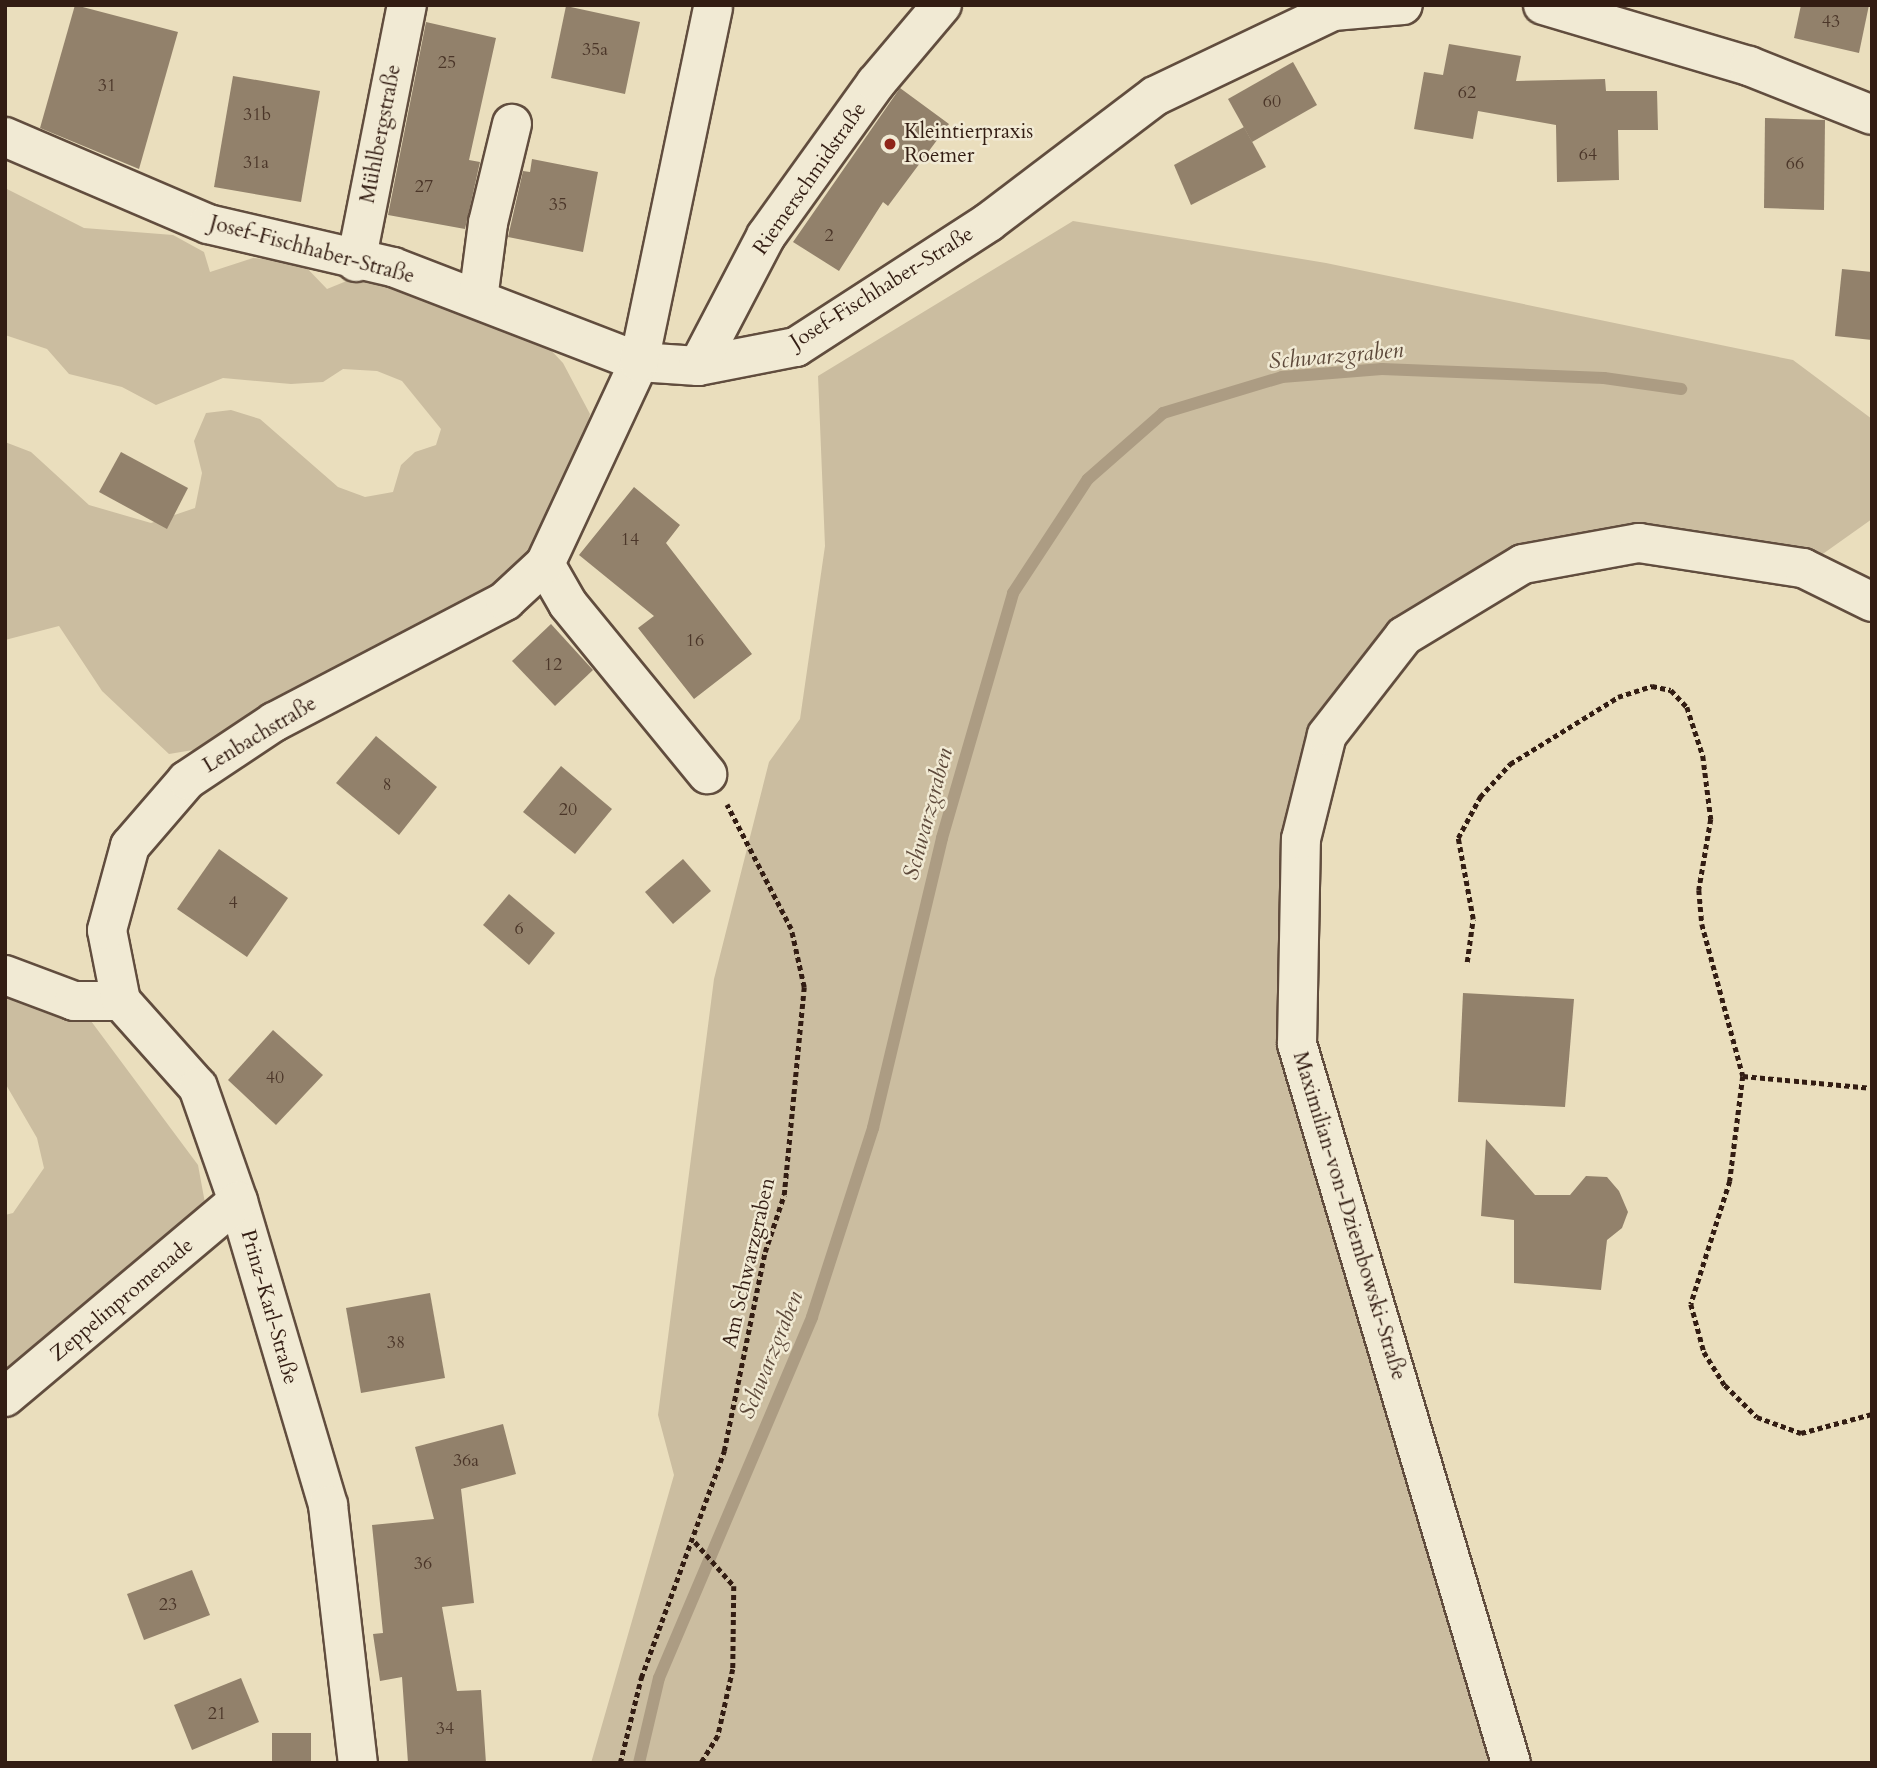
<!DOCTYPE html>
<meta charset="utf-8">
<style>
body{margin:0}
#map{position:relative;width:1877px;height:1768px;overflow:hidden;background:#eadebd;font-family:Cardo,serif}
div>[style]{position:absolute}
.green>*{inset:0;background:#cbbda0}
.stream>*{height:12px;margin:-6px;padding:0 6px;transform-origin:6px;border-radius:6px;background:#ac9c83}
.building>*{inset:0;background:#92816b}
.path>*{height:4.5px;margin-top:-2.25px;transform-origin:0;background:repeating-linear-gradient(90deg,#331d13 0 5px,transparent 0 8.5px)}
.roads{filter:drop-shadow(2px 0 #614d3e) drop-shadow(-2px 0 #614d3e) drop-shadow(0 2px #614d3e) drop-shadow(0 -2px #614d3e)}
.minor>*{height:38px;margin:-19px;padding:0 19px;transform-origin:19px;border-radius:19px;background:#f1ead4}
.dots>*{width:19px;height:19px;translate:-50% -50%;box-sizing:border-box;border:4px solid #f1ead4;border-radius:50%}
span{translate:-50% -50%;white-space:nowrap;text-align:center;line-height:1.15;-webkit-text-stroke:5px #f1ead4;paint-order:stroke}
.number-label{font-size:18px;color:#4b3629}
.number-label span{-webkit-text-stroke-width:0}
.poi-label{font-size:21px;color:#331d13}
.left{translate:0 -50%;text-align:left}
.street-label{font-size:21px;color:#331d13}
.water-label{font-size:23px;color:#5d493a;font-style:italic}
.frame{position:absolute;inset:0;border:7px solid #331d13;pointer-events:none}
</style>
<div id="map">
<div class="green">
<i style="clip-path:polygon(5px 188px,84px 228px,173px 235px,204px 252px,210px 272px,253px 258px,302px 263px,327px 289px,354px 278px,462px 304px,475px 319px,531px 329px,563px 363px,590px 414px,570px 492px,546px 542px,504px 587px,205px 748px,169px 754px,102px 691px,59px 626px,5px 640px,5px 442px,31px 452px,89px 505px,151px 523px,195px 508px,202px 473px,194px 441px,206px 413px,231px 410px,260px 419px,338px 487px,365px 497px,393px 492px,401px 465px,415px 452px,436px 445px,441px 429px,402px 381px,377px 371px,343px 369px,323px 382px,291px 384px,223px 378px,156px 405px,122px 387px,69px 374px,47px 349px,5px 335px)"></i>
<i style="clip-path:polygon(1073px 221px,1326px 263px,1793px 360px,1872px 419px,1872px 519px,1803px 568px,1639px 543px,1523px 564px,1404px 636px,1327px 735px,1298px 1022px,1511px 1763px,591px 1763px,674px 1475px,658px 1415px,714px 979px,769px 762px,800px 719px,825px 546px,818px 376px)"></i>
<i style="clip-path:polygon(5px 982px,88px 1017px,198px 1165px,205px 1203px,174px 1243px,5px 1386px,5px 1215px,13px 1213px,44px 1168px,37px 1138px,5px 1083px)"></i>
</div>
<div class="stream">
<i style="left:639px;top:1763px;width:87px;rotate:-76.8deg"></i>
<i style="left:659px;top:1678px;width:392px;rotate:-67deg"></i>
<i style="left:812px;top:1317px;width:199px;rotate:-72.1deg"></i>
<i style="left:873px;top:1128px;width:298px;rotate:-76.6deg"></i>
<i style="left:942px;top:838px;width:255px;rotate:-73.8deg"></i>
<i style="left:1013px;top:593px;width:136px;rotate:-56.7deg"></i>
<i style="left:1088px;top:479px;width:100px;rotate:-41.3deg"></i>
<i style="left:1163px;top:413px;width:124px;rotate:-16.8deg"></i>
<i style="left:1282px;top:377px;width:100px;rotate:-4.6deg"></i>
<i style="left:1382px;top:369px;width:222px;rotate:2.3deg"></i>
<i style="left:1604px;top:378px;width:78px;rotate:8.1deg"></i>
</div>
<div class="building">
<i style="clip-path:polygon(75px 5px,178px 32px,139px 169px,40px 128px)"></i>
<i style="clip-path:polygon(1801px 5px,1869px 5px,1859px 53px,1794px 38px)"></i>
<i style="clip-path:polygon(566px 6px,640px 22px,625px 94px,551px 78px)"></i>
<i style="clip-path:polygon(426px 22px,496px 38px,469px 160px,480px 162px,465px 229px,388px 215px)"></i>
<i style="clip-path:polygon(1449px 44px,1521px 56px,1516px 81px,1605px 79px,1606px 91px,1657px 91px,1658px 130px,1618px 130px,1619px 180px,1557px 182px,1556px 125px,1478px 111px,1473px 139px,1414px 129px,1424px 72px,1443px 75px)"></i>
<i style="clip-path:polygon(1293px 62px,1317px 105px,1252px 142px,1228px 99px)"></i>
<i style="clip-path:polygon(233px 76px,320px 91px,301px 202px,214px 187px)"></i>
<i style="clip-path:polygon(900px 88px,949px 124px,888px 206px,883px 202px,839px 271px,793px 242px)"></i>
<i style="clip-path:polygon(1765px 118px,1825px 120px,1824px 210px,1764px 208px)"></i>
<i style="clip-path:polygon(1244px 127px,1266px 167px,1191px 205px,1174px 165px)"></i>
<i style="clip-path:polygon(532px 159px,598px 172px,583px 252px,508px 237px,523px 171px,530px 172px)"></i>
<i style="clip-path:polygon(1842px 269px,1872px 272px,1872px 340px,1835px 336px)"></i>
<i style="clip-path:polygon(121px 452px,188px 488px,167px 529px,99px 492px)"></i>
<i style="clip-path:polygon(634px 487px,680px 525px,666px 543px,752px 654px,694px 699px,638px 628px,654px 616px,579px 555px)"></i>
<i style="clip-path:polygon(551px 624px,593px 670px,555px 706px,512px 661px)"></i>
<i style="clip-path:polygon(376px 736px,437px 787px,399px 835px,336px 783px)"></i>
<i style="clip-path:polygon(561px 766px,612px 809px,575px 854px,523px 812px)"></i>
<i style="clip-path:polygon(219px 849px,288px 898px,247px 957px,177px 909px)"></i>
<i style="clip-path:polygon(683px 859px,711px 891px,673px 924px,645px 892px)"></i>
<i style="clip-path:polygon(509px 894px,555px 933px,529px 965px,483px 925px)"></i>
<i style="clip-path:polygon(1463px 993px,1574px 999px,1565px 1107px,1458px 1102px)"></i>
<i style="clip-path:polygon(273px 1030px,323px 1075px,276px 1125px,228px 1080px)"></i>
<i style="clip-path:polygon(1486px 1139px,1535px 1195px,1570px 1195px,1586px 1176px,1607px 1177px,1619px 1191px,1628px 1212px,1622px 1228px,1607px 1240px,1601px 1290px,1514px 1283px,1514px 1220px,1481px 1216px)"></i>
<i style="clip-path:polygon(430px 1293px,445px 1378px,361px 1393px,346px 1308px)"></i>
<i style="clip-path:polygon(503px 1424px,516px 1474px,461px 1489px,474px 1603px,442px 1607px,457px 1691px,481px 1690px,486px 1763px,408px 1763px,402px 1677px,380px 1681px,373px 1634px,383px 1633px,372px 1525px,434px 1519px,415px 1447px)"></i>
<i style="clip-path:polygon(192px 1570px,210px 1615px,144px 1640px,127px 1594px)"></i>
<i style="clip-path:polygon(241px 1678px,259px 1722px,192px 1750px,174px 1705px)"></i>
<i style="clip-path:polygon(272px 1733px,311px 1733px,311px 1763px,272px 1763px)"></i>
</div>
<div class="path">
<i style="left:1467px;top:962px;width:43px;rotate:-82.1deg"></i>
<i style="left:1473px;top:919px;width:82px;rotate:-100.5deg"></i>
<i style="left:1458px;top:838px;width:47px;rotate:-61.8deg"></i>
<i style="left:1480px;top:797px;width:45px;rotate:-47.7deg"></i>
<i style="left:1510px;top:764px;width:127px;rotate:-31.8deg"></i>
<i style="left:1618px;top:697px;width:36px;rotate:-18deg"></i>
<i style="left:1652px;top:686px;width:19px;rotate:12deg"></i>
<i style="left:1671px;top:690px;width:23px;rotate:47deg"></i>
<i style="left:1687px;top:707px;width:52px;rotate:71.9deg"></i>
<i style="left:1703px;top:756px;width:64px;rotate:82.8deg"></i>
<i style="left:1711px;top:819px;width:72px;rotate:99.6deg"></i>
<i style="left:1699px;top:890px;width:34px;rotate:85deg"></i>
<i style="left:1702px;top:924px;width:157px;rotate:74.9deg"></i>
<i style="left:1743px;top:1076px;width:106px;rotate:97.1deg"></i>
<i style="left:1730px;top:1181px;width:129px;rotate:107.6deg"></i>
<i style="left:1691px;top:1304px;width:50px;rotate:74.8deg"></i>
<i style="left:1704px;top:1352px;width:39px;rotate:58deg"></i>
<i style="left:1725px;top:1385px;width:45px;rotate:45deg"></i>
<i style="left:1757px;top:1417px;width:47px;rotate:20deg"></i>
<i style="left:1801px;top:1433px;width:73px;rotate:-15deg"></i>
<i style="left:1743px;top:1076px;width:130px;rotate:5.3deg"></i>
<i style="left:695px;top:1542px;width:59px;rotate:48.4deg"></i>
<i style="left:734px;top:1586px;width:83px;rotate:90.7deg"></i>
<i style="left:733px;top:1669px;width:69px;rotate:102.6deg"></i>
<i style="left:718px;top:1736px;width:32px;rotate:122deg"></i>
<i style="left:620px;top:1763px;width:88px;rotate:-76.1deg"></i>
<i style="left:641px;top:1678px;width:242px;rotate:-69.9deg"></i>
<i style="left:724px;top:1451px;width:203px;rotate:-78.4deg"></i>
<i style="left:765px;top:1252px;width:60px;rotate:-71.6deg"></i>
<i style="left:784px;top:1195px;width:209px;rotate:-84.5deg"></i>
<i style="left:804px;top:987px;width:59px;rotate:-102.6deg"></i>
<i style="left:791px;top:929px;width:140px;rotate:-117.3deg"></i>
</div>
<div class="roads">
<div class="minor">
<i style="left:1543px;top:5px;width:215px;rotate:16.5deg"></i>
<i style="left:1749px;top:66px;width:132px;rotate:21.7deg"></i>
<i style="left:5px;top:137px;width:221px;rotate:23.2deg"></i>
<i style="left:208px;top:224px;width:190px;rotate:13.1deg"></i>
<i style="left:393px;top:267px;width:264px;rotate:21.1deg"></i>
<i style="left:639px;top:362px;width:59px;rotate:3.9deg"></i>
<i style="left:698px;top:366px;width:100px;rotate:-11deg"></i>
<i style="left:796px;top:347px;width:230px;rotate:-32.9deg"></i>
<i style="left:989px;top:222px;width:208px;rotate:-37.2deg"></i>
<i style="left:1155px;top:96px;width:197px;rotate:-25.5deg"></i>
<i style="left:1333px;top:11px;width:70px;rotate:-4.9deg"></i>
<i style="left:356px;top:262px;width:262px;rotate:-78.8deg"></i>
<i style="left:478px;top:299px;width:77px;rotate:-82.5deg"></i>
<i style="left:488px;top:223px;width:102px;rotate:-76.4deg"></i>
<i style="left:698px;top:366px;width:147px;rotate:-62.4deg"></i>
<i style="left:766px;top:236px;width:188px;rotate:-54.3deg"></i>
<i style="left:876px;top:83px;width:102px;rotate:-49.8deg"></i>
<i style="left:545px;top:564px;width:46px;rotate:60.1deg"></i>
<i style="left:568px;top:604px;width:220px;rotate:50.7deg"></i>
<i style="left:5px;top:975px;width:74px;rotate:20.6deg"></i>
<i style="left:74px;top:1001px;width:47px"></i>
<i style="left:121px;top:1001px;width:115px;rotate:48.2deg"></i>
<i style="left:198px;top:1087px;width:121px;rotate:70.7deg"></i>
<i style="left:238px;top:1201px;width:317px;rotate:73.5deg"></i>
<i style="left:328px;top:1505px;width:260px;rotate:83.4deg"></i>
<i style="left:121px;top:1001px;width:72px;rotate:-101.2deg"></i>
<i style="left:107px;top:930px;width:87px;rotate:-74.7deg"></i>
<i style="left:130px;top:846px;width:87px;rotate:-49.2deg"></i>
<i style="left:187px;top:780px;width:105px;rotate:-33.7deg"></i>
<i style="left:274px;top:722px;width:261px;rotate:-27.6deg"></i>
<i style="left:505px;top:601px;width:54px;rotate:-42.8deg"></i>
<i style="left:545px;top:564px;width:223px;rotate:-65deg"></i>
<i style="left:639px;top:362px;width:362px;rotate:-78.2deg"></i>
<i style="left:5px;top:1397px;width:304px;rotate:-40.1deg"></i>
<i style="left:1511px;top:1763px;width:750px;rotate:-106.57deg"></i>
<i style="left:1297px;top:1044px;width:205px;rotate:-88.9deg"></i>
<i style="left:1301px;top:839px;width:107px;rotate:-76deg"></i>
<i style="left:1327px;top:735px;width:125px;rotate:-52.1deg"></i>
<i style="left:1404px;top:636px;width:139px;rotate:-31.2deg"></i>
<i style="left:1523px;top:564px;width:118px;rotate:-10.3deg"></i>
<i style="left:1639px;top:543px;width:166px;rotate:8.7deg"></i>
<i style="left:1803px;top:568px;width:77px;rotate:26.2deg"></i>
</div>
</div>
<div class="dots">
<i style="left:890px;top:144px;background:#8f2418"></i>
</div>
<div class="number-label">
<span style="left:1831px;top:22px">43</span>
<span style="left:595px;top:50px">35a</span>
<span style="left:447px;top:63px">25</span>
<span style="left:107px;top:86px">31</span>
<span style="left:1467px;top:93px">62</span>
<span style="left:1272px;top:102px">60</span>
<span style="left:257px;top:115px">31b</span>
<span style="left:1588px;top:155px">64</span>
<span style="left:256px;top:163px">31a</span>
<span style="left:1795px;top:164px">66</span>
<span style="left:424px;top:187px">27</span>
<span style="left:558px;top:205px">35</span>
<span style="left:829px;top:236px">2</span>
<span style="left:630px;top:540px">14</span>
<span style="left:695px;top:641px">16</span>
<span style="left:553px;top:665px">12</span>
<span style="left:387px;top:785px">8</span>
<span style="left:568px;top:810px">20</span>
<span style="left:233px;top:903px">4</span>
<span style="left:519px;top:929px">6</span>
<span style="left:275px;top:1078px">40</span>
<span style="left:396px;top:1343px">38</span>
<span style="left:466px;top:1461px">36a</span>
<span style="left:423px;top:1564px">36</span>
<span style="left:168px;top:1605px">23</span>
<span style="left:217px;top:1714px">21</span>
<span style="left:445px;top:1729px">34</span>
</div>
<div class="poi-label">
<span class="left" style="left:904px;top:144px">Kleintierpraxis<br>Roemer</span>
</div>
<div class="street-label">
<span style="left:381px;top:134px;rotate:-79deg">Mühlbergstraße</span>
<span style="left:810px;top:179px;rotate:-55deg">Riemerschmidstraße</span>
<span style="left:312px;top:250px;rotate:15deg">Josef-Fischhaber-Straße</span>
<span style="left:882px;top:288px;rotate:-32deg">Josef-Fischhaber-Straße</span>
<span style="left:260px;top:735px;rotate:-31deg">Lenbachstraße</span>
<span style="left:1349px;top:1216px;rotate:73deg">Maximilian-von-Dziembowski-Straße</span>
<span style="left:749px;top:1263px;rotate:-77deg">Am Schwarzgraben</span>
<span style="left:122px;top:1300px;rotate:-40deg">Zeppelinpromenade</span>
<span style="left:269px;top:1307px;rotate:74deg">Prinz-Karl-Straße</span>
</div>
<div class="water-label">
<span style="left:1336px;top:356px;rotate:-5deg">Schwarzgraben</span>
<span style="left:928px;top:814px;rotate:-75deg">Schwarzgraben</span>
<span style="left:771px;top:1355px;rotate:-68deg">Schwarzgraben</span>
</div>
<div class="frame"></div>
</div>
